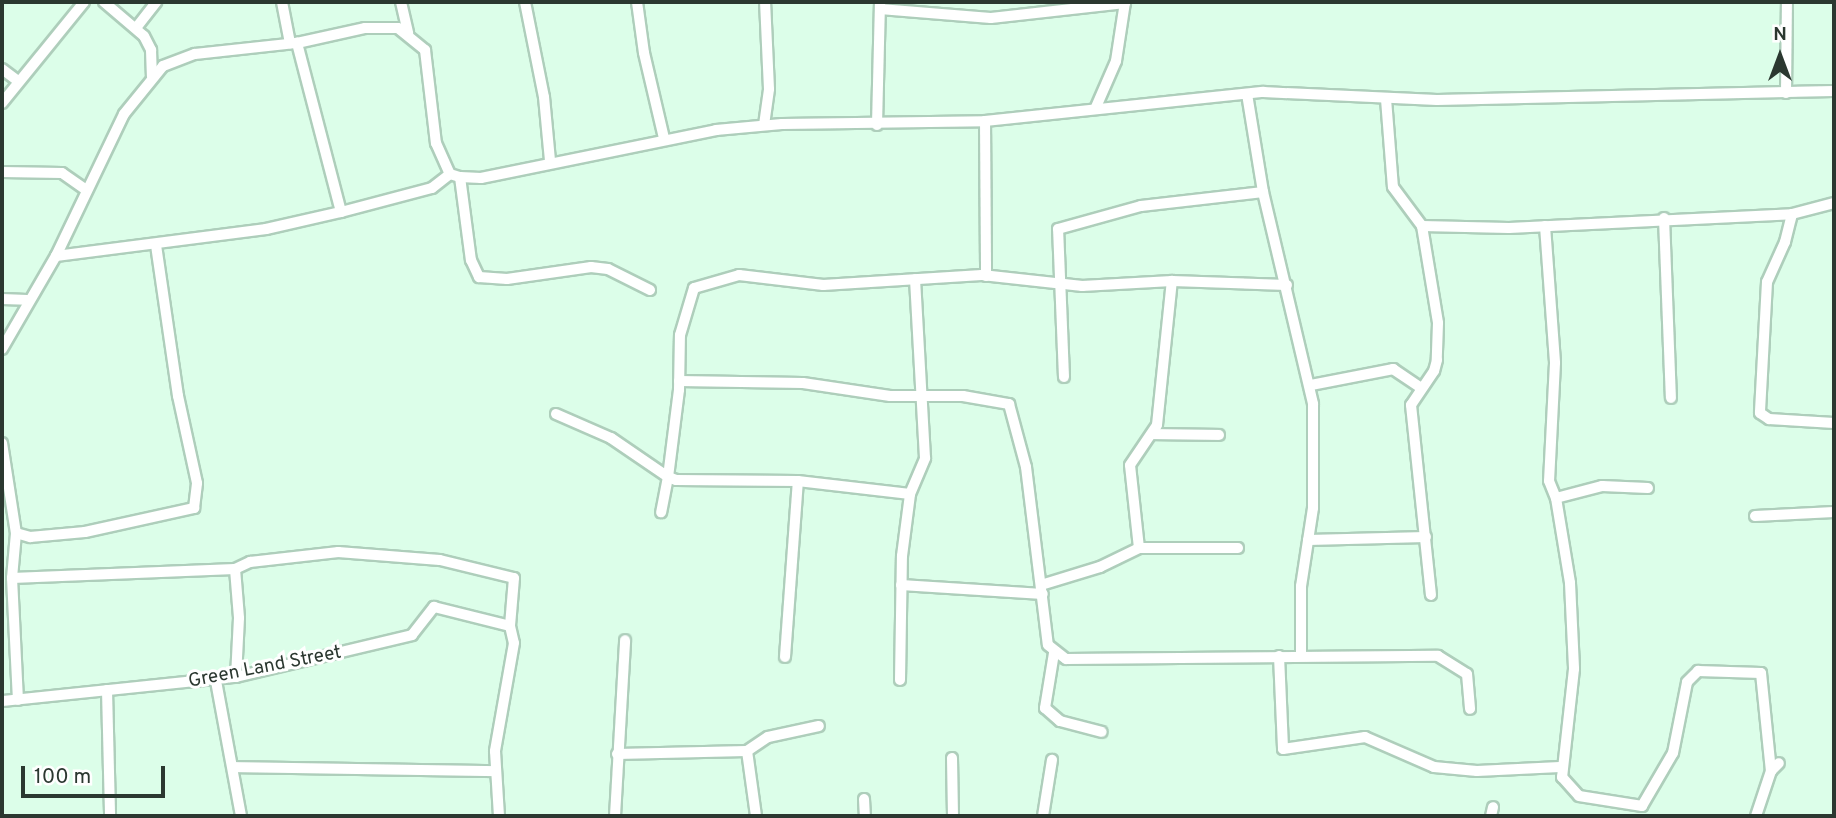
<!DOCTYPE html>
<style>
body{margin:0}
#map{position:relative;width:1836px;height:818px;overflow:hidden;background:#dcfee9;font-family:Overpass,sans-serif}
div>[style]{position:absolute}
.roads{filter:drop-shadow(2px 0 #aecebb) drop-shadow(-2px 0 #aecebb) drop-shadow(0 2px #aecebb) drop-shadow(0 -2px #aecebb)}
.minor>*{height:10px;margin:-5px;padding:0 5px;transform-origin:5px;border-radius:5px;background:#fff}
span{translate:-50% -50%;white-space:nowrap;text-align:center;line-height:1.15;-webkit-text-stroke:6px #fff;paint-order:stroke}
.street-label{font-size:19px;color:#2b3830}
.frame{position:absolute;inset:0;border:4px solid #2b3830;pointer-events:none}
.north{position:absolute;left:1745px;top:21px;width:70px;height:70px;-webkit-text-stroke:5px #fff;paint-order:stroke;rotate:0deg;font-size:19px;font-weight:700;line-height:28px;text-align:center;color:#2b3830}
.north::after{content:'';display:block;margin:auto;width:24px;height:32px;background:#2b3830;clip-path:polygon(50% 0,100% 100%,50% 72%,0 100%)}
.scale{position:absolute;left:21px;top:766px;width:144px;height:32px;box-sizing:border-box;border:4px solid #2b3830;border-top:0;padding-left:9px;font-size:21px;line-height:24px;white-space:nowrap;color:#2b3830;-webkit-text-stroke:5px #fff;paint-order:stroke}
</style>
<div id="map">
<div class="roads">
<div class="minor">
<i style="left:104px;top:2px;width:52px;rotate:40.4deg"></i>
<i style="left:144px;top:36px;width:16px;rotate:63deg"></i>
<i style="left:151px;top:50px;width:26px;rotate:88deg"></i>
<i style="left:282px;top:2px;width:42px;rotate:79deg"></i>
<i style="left:401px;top:2px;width:32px;rotate:77deg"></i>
<i style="left:525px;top:2px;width:97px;rotate:78.7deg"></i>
<i style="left:544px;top:97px;width:64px;rotate:84.6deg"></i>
<i style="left:637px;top:2px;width:51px;rotate:82.2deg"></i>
<i style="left:644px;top:53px;width:87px;rotate:76.8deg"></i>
<i style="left:880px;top:9px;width:111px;rotate:4.6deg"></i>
<i style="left:991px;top:18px;width:135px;rotate:-6.4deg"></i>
<i style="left:136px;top:28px;width:33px;rotate:-52deg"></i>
<i style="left:2px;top:69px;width:20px;rotate:37deg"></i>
<i style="left:1786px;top:93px;width:91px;rotate:-89.4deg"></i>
<i style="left:1247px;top:94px;width:99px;rotate:80.7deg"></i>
<i style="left:1263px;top:192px;width:218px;rotate:76.7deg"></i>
<i style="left:1313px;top:404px;width:104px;rotate:90deg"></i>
<i style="left:1313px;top:508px;width:79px;rotate:98.7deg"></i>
<i style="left:1301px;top:586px;width:69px;rotate:90deg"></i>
<i style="left:1386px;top:99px;width:88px;rotate:85.5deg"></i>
<i style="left:1393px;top:187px;width:49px;rotate:53.4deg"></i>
<i style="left:1422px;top:226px;width:87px;rotate:1.3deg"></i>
<i style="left:1509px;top:228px;width:283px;rotate:-2.8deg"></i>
<i style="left:1792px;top:214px;width:43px;rotate:-14.7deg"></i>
<i style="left:2px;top:103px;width:130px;rotate:-50.9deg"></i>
<i style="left:1096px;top:107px;width:50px;rotate:-66.5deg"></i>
<i style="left:1116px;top:61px;width:60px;rotate:-81.3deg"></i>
<i style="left:985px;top:121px;width:155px;rotate:89.6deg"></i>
<i style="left:764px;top:125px;width:36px;rotate:-82deg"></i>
<i style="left:769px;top:89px;width:87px;rotate:-92.6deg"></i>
<i style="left:877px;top:125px;width:123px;rotate:-88.6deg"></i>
<i style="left:2px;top:172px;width:60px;rotate:1deg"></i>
<i style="left:62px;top:173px;width:29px;rotate:35deg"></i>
<i style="left:460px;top:177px;width:84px;rotate:82.5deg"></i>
<i style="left:471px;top:260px;width:19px;rotate:65deg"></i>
<i style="left:479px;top:277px;width:28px;rotate:4deg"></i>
<i style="left:507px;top:279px;width:85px;rotate:-8.1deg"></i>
<i style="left:591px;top:267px;width:17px;rotate:7deg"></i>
<i style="left:608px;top:269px;width:47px;rotate:26.6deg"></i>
<i style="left:341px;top:212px;width:94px;rotate:-14.8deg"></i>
<i style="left:432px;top:188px;width:23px;rotate:-38deg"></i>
<i style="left:1792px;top:214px;width:29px;rotate:104deg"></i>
<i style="left:1785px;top:242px;width:44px;rotate:114.2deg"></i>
<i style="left:1767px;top:282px;width:131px;rotate:93.1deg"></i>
<i style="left:1760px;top:413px;width:11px;rotate:34deg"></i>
<i style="left:1769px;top:419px;width:65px;rotate:3.5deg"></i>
<i style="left:1664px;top:218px;width:180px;rotate:87.8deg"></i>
<i style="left:1422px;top:226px;width:98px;rotate:80.6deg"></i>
<i style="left:1438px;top:323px;width:37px;rotate:92deg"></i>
<i style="left:1437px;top:360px;width:11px;rotate:105deg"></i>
<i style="left:1434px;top:371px;width:41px;rotate:124.1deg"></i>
<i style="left:1411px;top:405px;width:191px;rotate:84deg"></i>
<i style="left:1545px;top:226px;width:137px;rotate:85.8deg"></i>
<i style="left:1555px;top:363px;width:118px;rotate:92.9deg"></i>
<i style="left:1549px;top:481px;width:18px;rotate:68deg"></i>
<i style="left:1556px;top:498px;width:86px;rotate:80.6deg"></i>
<i style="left:1570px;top:583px;width:86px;rotate:87.3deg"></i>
<i style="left:1574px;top:669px;width:109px;rotate:96.3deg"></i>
<i style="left:1562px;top:777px;width:25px;rotate:48deg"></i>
<i style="left:1579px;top:796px;width:64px;rotate:9deg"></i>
<i style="left:1642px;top:806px;width:61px;rotate:-59.7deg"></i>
<i style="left:1673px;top:753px;width:72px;rotate:-78.8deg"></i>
<i style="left:1687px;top:682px;width:16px;rotate:-45deg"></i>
<i style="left:1698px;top:671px;width:63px;rotate:1.8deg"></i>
<i style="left:1761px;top:673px;width:99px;rotate:84.2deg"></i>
<i style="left:56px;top:256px;width:212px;rotate:-7.3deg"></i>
<i style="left:266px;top:229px;width:77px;rotate:-12.8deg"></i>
<i style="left:341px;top:212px;width:175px;rotate:-104.6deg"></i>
<i style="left:2px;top:299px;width:25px;rotate:2deg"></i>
<i style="left:2px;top:349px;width:108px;rotate:-59.9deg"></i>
<i style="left:56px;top:256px;width:157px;rotate:-64.4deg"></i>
<i style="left:124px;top:114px;width:62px;rotate:-50.9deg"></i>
<i style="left:163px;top:66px;width:34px;rotate:-21deg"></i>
<i style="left:195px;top:54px;width:103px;rotate:-6.2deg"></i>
<i style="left:297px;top:43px;width:70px;rotate:-12.4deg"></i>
<i style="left:365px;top:28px;width:33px"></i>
<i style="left:398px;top:28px;width:35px;rotate:39deg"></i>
<i style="left:425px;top:50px;width:94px;rotate:83.3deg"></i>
<i style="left:436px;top:143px;width:34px;rotate:66deg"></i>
<i style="left:450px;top:174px;width:10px;rotate:17deg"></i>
<i style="left:460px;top:177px;width:21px;rotate:3deg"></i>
<i style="left:481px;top:178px;width:240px;rotate:-11.5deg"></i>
<i style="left:716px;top:130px;width:66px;rotate:-5.2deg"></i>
<i style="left:782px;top:124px;width:203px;rotate:-0.8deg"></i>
<i style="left:985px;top:121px;width:280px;rotate:-6deg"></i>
<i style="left:1263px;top:92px;width:174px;rotate:2.6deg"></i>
<i style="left:1437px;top:100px;width:397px;rotate:-1.3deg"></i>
<i style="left:1064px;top:377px;width:148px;rotate:-92.3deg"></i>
<i style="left:1058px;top:229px;width:86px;rotate:-15.5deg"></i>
<i style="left:1141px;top:206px;width:123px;rotate:-6.5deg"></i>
<i style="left:679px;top:381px;width:124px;rotate:0.9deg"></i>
<i style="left:803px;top:383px;width:88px;rotate:8.5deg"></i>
<i style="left:890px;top:396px;width:73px"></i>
<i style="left:963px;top:396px;width:47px;rotate:9.9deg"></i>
<i style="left:1009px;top:404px;width:65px;rotate:74.9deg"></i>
<i style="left:1026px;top:467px;width:179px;rotate:83deg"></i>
<i style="left:1048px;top:645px;width:23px;rotate:38deg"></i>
<i style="left:1066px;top:659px;width:372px;rotate:-0.5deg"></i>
<i style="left:1438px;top:656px;width:34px;rotate:32deg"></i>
<i style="left:1467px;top:674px;width:35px;rotate:85deg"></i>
<i style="left:1311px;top:385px;width:84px;rotate:-11deg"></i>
<i style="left:1393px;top:369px;width:32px;rotate:34deg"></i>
<i style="left:556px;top:414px;width:60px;rotate:23.6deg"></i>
<i style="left:611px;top:438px;width:69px;rotate:34.4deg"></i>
<i style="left:668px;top:477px;width:36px;rotate:101deg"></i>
<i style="left:1153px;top:434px;width:66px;rotate:0.9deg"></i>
<i style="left:2px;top:443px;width:91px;rotate:81.2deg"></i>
<i style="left:16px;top:533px;width:45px;rotate:95.1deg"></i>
<i style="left:12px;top:578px;width:122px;rotate:87.2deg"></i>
<i style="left:910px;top:494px;width:113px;rotate:-173.4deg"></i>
<i style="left:798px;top:481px;width:122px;rotate:-179.5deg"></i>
<i style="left:676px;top:480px;width:9px;rotate:-159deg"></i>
<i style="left:668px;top:477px;width:88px;rotate:-82.8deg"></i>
<i style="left:679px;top:390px;width:55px;rotate:-89deg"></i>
<i style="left:680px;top:335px;width:49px;rotate:-73.4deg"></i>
<i style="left:694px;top:288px;width:47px;rotate:-16.1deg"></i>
<i style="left:739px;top:275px;width:85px;rotate:6.8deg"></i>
<i style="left:823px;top:285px;width:159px;rotate:-3.6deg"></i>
<i style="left:982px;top:275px;width:101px;rotate:6.3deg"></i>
<i style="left:1082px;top:286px;width:90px;rotate:-3.2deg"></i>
<i style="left:1172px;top:281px;width:115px;rotate:2deg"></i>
<i style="left:1556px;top:498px;width:48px;rotate:-14.6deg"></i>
<i style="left:1602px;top:486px;width:46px;rotate:2.5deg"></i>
<i style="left:1755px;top:516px;width:79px;rotate:-2.9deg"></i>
<i style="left:16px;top:533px;width:15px;rotate:16deg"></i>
<i style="left:30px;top:537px;width:55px;rotate:-5.2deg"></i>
<i style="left:85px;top:532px;width:112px;rotate:-12.4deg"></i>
<i style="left:194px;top:508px;width:25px;rotate:-83deg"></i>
<i style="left:197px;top:483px;width:89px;rotate:-102.3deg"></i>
<i style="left:178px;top:396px;width:152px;rotate:-98.3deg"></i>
<i style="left:1308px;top:540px;width:118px;rotate:-1.5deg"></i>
<i style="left:1139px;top:548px;width:99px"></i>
<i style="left:235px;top:569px;width:49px;rotate:85.3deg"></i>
<i style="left:239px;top:618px;width:59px;rotate:92.9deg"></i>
<i style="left:12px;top:578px;width:223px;rotate:-2.3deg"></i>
<i style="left:235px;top:569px;width:17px;rotate:-25deg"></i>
<i style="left:250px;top:562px;width:89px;rotate:-6.5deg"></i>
<i style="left:338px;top:552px;width:102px;rotate:4.5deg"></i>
<i style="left:440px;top:560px;width:76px;rotate:13.7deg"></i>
<i style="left:514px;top:578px;width:48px;rotate:94.8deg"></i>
<i style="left:510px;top:626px;width:17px;rotate:77deg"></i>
<i style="left:514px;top:643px;width:110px;rotate:100deg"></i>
<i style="left:495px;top:751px;width:65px;rotate:86.5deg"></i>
<i style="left:901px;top:585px;width:142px;rotate:3.6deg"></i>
<i style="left:1041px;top:585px;width:62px;rotate:-17deg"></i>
<i style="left:1100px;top:567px;width:43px;rotate:-26deg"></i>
<i style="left:1139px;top:548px;width:83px;rotate:-96.2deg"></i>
<i style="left:1130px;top:465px;width:48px;rotate:-56deg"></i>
<i style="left:1157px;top:425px;width:145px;rotate:-84.1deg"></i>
<i style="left:1054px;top:653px;width:56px;rotate:99.3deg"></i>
<i style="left:1045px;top:708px;width:20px;rotate:41deg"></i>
<i style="left:1060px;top:721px;width:43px;rotate:14.7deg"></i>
<i style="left:1279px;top:656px;width:93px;rotate:87.5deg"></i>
<i style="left:1283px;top:749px;width:83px;rotate:-8.3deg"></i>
<i style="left:1365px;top:737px;width:75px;rotate:23.5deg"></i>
<i style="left:1434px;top:767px;width:43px;rotate:5.3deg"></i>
<i style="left:1477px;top:771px;width:83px;rotate:-2.8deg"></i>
<i style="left:785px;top:657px;width:176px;rotate:-85.8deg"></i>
<i style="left:900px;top:680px;width:124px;rotate:-89.1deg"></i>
<i style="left:902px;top:556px;width:63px;rotate:-82.6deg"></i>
<i style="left:910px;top:494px;width:39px;rotate:-67deg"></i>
<i style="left:925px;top:458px;width:179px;rotate:-93.2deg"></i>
<i style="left:216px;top:681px;width:137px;rotate:79.5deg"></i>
<i style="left:107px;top:690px;width:126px;rotate:88.6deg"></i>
<i style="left:2px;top:701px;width:235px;rotate:-5.9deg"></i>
<i style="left:236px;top:677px;width:181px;rotate:-13.4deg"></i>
<i style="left:412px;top:635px;width:36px;rotate:-52deg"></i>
<i style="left:434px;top:607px;width:78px;rotate:14deg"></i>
<i style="left:747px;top:751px;width:66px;rotate:82.1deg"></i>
<i style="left:617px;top:754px;width:130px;rotate:-1.3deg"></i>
<i style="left:747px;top:751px;width:25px;rotate:-34deg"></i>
<i style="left:768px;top:737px;width:52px;rotate:-12.2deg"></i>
<i style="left:952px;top:758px;width:58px;rotate:89deg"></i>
<i style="left:233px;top:767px;width:263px;rotate:0.9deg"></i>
<i style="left:864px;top:799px;width:17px;rotate:87deg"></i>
<i style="left:615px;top:816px;width:176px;rotate:-86.7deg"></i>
<i style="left:1043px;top:816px;width:57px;rotate:-80.9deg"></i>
<i style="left:1491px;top:816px;width:9px;rotate:-77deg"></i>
<i style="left:1756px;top:816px;width:47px;rotate:-71.6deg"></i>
<i style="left:1771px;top:771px;width:11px;rotate:-45deg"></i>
</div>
</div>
<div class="street-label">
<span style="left:265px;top:668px;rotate:-11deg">Green Land Street</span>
</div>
<div class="frame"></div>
<div class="north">N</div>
<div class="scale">100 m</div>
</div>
